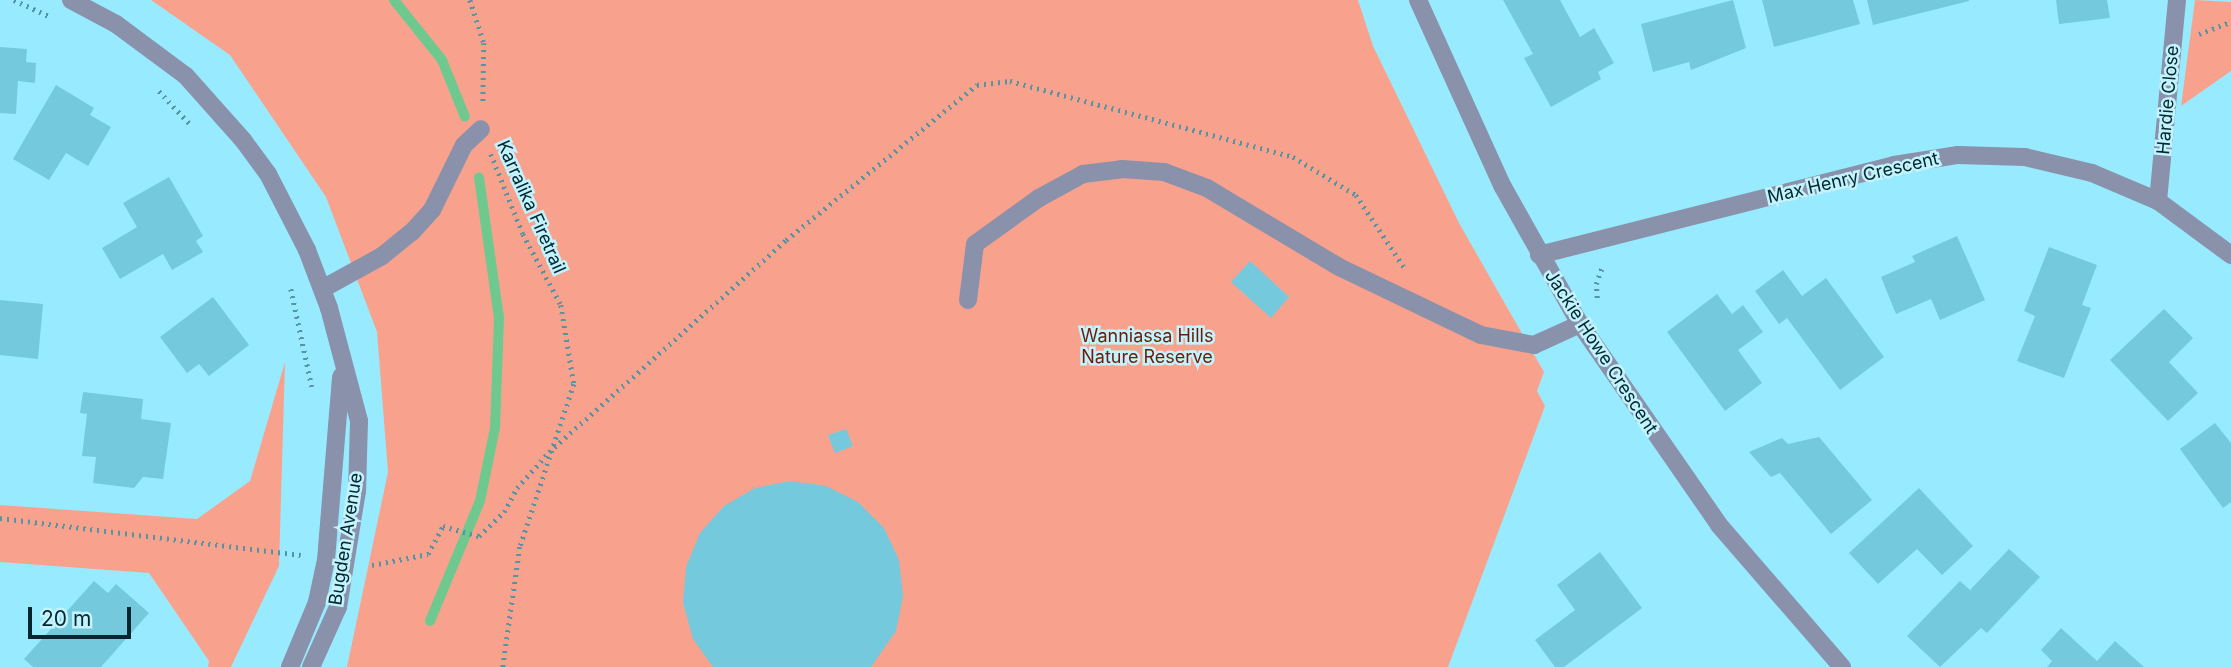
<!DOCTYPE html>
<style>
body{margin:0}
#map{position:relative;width:2231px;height:667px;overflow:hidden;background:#98ebff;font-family:Inter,sans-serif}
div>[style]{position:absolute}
.green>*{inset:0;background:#f8a28e}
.stream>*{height:10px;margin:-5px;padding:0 5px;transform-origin:5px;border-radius:5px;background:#6fc98e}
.building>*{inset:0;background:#75c9dc}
.path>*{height:4.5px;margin-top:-2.25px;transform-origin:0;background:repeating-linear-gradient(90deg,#5594a2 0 2px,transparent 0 7px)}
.minor>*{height:18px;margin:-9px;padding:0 9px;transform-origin:9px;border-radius:9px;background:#8a91aa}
span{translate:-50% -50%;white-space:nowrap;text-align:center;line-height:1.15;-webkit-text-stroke:5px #c3f3fe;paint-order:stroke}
.street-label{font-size:18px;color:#02272e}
.park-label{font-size:18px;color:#6e1a06}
.scale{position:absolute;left:28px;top:607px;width:103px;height:32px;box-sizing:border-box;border:4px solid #02272e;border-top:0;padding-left:9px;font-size:21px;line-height:24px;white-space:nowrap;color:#02272e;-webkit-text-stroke:5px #c3f3fe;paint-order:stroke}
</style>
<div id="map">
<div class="green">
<i style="clip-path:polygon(151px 0,1358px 0,1373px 46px,1459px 223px,1544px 372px,1537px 391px,1545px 406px,1448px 667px,347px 667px,388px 472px,377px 332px,326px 197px,230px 55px)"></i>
<i style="clip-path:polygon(2195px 0,2231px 2px,2231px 71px,2181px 106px)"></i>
<i style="clip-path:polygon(285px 362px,279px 566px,231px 667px,208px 667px,209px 661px,149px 573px,0 562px,0 505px,197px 519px,250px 481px)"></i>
</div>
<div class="stream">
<i style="left:394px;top:0;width:77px;rotate:51.3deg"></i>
<i style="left:442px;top:60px;width:61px;rotate:68deg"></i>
<i style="left:430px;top:621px;width:130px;rotate:-67.4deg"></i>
<i style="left:480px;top:501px;width:75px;rotate:-78.4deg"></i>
<i style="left:495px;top:428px;width:110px;rotate:-87.9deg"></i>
<i style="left:499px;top:318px;width:142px;rotate:-98.1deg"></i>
</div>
<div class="building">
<i style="clip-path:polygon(1503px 0,1560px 0,1580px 37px,1594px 28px,1614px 63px,1598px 72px,1601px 79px,1551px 107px,1524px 58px,1533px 54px)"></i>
<i style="clip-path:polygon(1733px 0,1746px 48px,1691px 70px,1689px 62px,1653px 72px,1641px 24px)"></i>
<i style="clip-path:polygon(1762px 0,1853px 0,1860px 24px,1774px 47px)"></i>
<i style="clip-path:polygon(1867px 0,1969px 0,1969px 1px,1873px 25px)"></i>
<i style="clip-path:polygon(2056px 0,2107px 0,2110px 18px,2059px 24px)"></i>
<i style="clip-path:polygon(0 47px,27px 49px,26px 62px,36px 63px,35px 83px,18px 81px,16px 114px,0 113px)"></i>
<i style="clip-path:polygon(56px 85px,94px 108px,90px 115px,111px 127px,88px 166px,66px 153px,49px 180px,13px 159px)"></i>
<i style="clip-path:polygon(169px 177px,203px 236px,196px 241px,203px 252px,172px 270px,163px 254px,120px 279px,102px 248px,137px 227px,123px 203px)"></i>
<i style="clip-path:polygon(1957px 236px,1985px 300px,1940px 320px,1931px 299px,1896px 314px,1881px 277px,1915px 262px,1912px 256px)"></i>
<i style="clip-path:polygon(2049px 247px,2097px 265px,2082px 305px,2091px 308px,2064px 378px,2017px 361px,2035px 316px,2024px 311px)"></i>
<i style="clip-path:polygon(1250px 261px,1289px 297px,1271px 318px,1231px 282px)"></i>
<i style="clip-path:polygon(1783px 270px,1802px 296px,1826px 278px,1884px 357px,1840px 390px,1787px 318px,1779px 324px,1755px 291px)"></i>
<i style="clip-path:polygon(1717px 294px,1732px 314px,1743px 305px,1763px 332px,1738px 350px,1762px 383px,1725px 411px,1667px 332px)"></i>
<i style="clip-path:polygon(213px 297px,249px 345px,209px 376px,199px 364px,187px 373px,160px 337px)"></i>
<i style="clip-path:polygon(0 300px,43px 304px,38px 359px,0 355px)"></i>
<i style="clip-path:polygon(2164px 309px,2193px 338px,2169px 362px,2198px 393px,2168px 421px,2110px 360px)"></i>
<i style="clip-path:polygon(83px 392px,143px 399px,141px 419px,171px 423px,163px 479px,143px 477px,134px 488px,93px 483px,96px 457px,82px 456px,87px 414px,80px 413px)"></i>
<i style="clip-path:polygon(2215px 423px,2231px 443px,2231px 502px,2223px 508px,2180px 449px)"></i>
<i style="clip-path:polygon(846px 429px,853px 446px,835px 453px,828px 435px)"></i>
<i style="clip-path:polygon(1819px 437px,1872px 500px,1831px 534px,1780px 473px,1771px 477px,1749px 452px,1782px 438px,1788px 444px)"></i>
<i style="clip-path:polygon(790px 481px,826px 486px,858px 502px,884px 528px,899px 560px,903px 596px,896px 631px,871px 667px,713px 667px,693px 639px,683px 603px,686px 567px,700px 533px,724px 506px,755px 488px)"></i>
<i style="clip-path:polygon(1919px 488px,1973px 546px,1942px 575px,1917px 549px,1878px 584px,1849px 553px)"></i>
<i style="clip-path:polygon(2009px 549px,2040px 577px,1987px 633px,1981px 628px,1940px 667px,1907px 636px,1960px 581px,1970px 590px)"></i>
<i style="clip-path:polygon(1600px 552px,1642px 608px,1564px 667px,1555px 667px,1535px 640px,1575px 610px,1557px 585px)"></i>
<i style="clip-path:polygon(94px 581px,108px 593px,116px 584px,149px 613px,101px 667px,33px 667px,24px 659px)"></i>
<i style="clip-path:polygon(2061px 628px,2097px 661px,2115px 641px,2144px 667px,2047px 667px,2052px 661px,2041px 650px)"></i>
</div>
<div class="path">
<i style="left:14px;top:0;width:41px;rotate:24.7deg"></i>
<i style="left:470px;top:0;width:45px;rotate:72deg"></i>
<i style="left:484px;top:43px;width:62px;rotate:90.9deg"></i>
<i style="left:2199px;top:34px;width:34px;rotate:-21deg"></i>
<i style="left:159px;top:91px;width:44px;rotate:46.8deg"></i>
<i style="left:491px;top:154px;width:86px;rotate:68.2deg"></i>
<i style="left:523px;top:234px;width:81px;rotate:61.8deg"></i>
<i style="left:561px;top:305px;width:80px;rotate:80.7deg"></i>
<i style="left:574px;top:384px;width:172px;rotate:108.3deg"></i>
<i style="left:520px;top:547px;width:121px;rotate:98.1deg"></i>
<i style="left:291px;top:289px;width:100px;rotate:77.9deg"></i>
<i style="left:1597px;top:298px;width:14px;rotate:-94deg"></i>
<i style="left:1596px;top:284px;width:20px;rotate:-70deg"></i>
<i style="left:0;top:518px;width:303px;rotate:7deg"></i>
<i style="left:372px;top:565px;width:57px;rotate:-11.1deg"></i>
<i style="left:428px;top:554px;width:32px;rotate:-62deg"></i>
<i style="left:443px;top:526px;width:37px;rotate:16deg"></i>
<i style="left:479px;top:536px;width:35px;rotate:-44deg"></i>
<i style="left:504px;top:512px;width:27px;rotate:-62deg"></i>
<i style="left:517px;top:488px;width:48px;rotate:-48.4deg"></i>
<i style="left:549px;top:452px;width:318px;rotate:-41.8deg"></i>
<i style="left:786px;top:240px;width:246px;rotate:-39.1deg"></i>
<i style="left:977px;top:85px;width:33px;rotate:-7deg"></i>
<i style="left:1010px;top:81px;width:293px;rotate:15deg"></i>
<i style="left:1293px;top:157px;width:74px;rotate:31.1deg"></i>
<i style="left:1356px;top:195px;width:90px;rotate:56.3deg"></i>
</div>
<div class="minor">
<i style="left:71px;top:0;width:51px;rotate:28.1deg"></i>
<i style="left:116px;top:24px;width:87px;rotate:36.6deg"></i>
<i style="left:186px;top:76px;width:86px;rotate:48.3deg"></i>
<i style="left:243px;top:140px;width:42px;rotate:53.7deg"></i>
<i style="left:268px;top:174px;width:85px;rotate:62.8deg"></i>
<i style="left:307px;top:250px;width:62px;rotate:69.2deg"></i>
<i style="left:329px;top:308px;width:117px;rotate:75.1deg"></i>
<i style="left:359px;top:421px;width:70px;rotate:91.6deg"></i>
<i style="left:357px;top:491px;width:118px;rotate:99.3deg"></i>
<i style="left:338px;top:607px;width:66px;rotate:114.2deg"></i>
<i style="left:1418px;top:0;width:205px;rotate:65.6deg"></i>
<i style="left:1503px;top:187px;width:157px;rotate:60.7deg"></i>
<i style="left:1580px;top:324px;width:244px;rotate:55.3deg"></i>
<i style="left:1719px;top:525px;width:188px;rotate:49.1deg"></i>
<i style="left:2158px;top:201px;width:202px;rotate:-84.6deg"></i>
<i style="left:1539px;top:255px;width:366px;rotate:-14.2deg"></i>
<i style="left:1894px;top:165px;width:65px;rotate:-8.9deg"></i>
<i style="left:1958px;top:155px;width:67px;rotate:1.7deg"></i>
<i style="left:2025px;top:157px;width:69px;rotate:13.4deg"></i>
<i style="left:2092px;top:173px;width:72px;rotate:23deg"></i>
<i style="left:2158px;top:201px;width:91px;rotate:36.5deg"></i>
<i style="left:322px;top:289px;width:68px;rotate:-28.8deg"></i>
<i style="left:382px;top:256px;width:38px;rotate:-39deg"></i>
<i style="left:412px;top:232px;width:30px;rotate:-48deg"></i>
<i style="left:432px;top:210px;width:72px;rotate:-63.8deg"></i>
<i style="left:464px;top:145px;width:23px;rotate:-43deg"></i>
<i style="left:968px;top:300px;width:56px;rotate:-82.9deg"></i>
<i style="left:975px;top:244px;width:79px;rotate:-35.7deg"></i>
<i style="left:1039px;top:198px;width:50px;rotate:-28.6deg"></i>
<i style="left:1083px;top:174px;width:39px;rotate:-7deg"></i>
<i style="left:1122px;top:169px;width:42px;rotate:4.1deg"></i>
<i style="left:1164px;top:172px;width:46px;rotate:20.4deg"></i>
<i style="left:1207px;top:188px;width:154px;rotate:30.9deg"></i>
<i style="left:1339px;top:267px;width:157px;rotate:25.6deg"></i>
<i style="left:1481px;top:335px;width:54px;rotate:10.7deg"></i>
<i style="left:1534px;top:345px;width:51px;rotate:-24.5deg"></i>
<i style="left:290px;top:667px;width:70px;rotate:-67.4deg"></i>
<i style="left:317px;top:602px;width:43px;rotate:-77.9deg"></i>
<i style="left:326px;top:560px;width:184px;rotate:-85.3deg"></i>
</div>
<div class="street-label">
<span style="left:2168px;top:100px;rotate:-85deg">Hardie Close</span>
<span style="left:1853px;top:178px;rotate:-13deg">Max Henry Crescent</span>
<span style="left:531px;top:207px;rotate:66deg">Karralika Firetrail</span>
<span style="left:1601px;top:352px;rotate:57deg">Jackie Howe Crescent</span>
<span style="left:346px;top:539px;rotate:-81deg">Bugden Avenue</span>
</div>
<div class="park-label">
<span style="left:1147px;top:347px">Wanniassa Hills<br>Nature Reserve</span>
</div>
<div class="scale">20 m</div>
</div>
